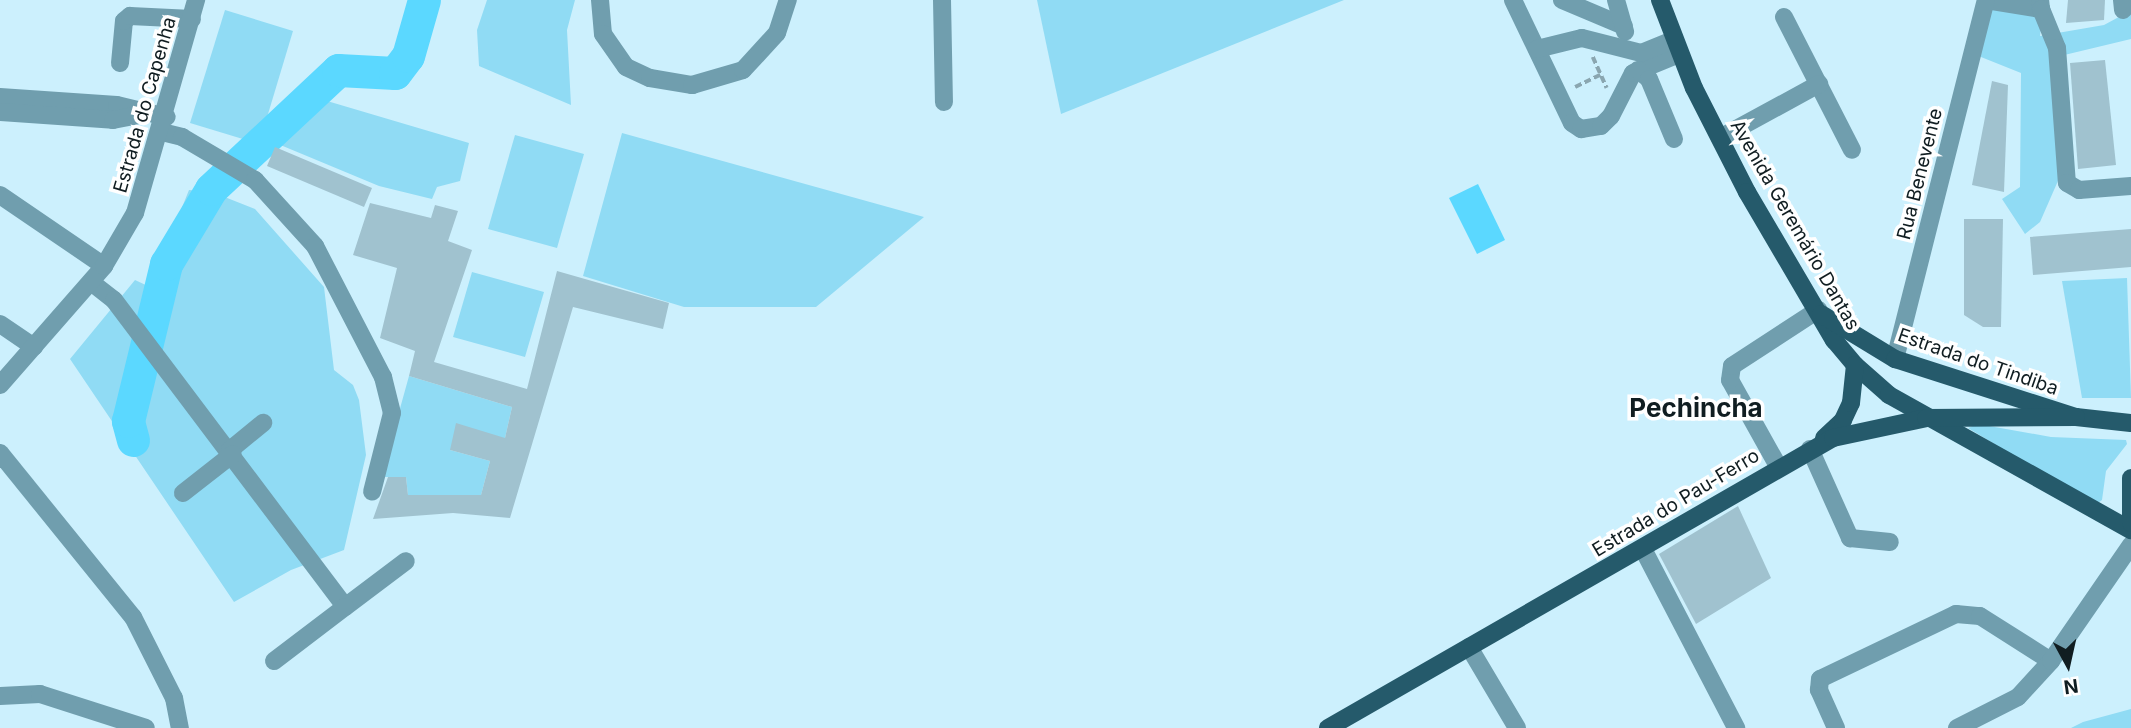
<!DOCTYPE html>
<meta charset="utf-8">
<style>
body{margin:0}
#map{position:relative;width:2131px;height:728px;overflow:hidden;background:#ccf0fd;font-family:Inter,sans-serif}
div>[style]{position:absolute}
.green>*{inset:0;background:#90dbf4}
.water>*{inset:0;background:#5bd8ff}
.river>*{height:33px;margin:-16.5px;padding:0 16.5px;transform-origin:16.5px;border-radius:16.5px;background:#5bd8ff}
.building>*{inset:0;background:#a0c2cf}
.path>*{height:3.5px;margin-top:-1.75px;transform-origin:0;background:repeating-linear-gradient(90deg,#8aa6b0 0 7px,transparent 0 10.5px)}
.minor>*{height:18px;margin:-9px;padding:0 9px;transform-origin:9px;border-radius:9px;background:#709eae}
.major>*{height:18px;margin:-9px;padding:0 9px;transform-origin:9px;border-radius:9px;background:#255a6b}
span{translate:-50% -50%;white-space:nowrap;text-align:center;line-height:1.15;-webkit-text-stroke:7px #fff;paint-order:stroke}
.street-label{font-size:19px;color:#101d21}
.district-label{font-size:26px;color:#101d21;font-weight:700}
.north{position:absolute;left:2033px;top:630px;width:70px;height:70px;-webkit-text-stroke:5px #fff;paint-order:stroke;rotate:172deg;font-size:19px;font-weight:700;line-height:28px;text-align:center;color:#101d21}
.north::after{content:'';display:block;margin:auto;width:24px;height:32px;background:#101d21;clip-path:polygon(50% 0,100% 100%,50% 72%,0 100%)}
</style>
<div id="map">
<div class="green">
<i style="clip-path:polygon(487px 0,575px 0,567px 30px,571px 105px,479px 66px,477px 30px)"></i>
<i style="clip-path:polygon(1037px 0,1344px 0,1061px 114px)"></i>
<i style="clip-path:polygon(1991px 0,2044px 0,2040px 36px,2104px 25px,2130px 11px,2131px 0,2131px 39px,2056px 57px,2061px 174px,2040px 222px,2025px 234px,2002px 199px,2020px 187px,2021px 73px,1976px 55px)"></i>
<i style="clip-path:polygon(225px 10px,293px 31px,259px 144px,190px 123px)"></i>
<i style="clip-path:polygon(317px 98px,469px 143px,460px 181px,437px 187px,432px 199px,379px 186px,278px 144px)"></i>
<i style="clip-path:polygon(622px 133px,924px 217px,816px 307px,684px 307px,583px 276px)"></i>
<i style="clip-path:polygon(515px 135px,584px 154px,557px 248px,488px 229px)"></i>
<i style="clip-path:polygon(189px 190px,212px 192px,255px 209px,324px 287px,334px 370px,353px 385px,359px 400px,366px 455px,344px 550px,291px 570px,234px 602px,70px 359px,135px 280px,150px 287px)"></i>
<i style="clip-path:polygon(472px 272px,544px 292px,525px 357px,453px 337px)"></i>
<i style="clip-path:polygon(2127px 278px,2131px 398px,2082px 398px,2062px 281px)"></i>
<i style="clip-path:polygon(409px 376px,512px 407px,505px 438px,450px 450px,490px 461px,481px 495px,408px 495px,406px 477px,381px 477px)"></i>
<i style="clip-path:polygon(1978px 424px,2051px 437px,2126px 440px,2127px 444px,2106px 471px,2102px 500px,2095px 505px,1968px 428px)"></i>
<i style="clip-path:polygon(2131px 709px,2131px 728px,2071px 728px,2083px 722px)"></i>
</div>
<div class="water">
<i style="clip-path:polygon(1478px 184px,1505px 240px,1477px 254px,1449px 198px)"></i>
</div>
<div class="river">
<i style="left:133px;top:440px;width:20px;rotate:-105deg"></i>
<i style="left:128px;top:421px;width:162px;rotate:-76.4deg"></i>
<i style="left:166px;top:264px;width:87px;rotate:-59deg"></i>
<i style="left:211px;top:189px;width:174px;rotate:-43.1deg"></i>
<i style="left:338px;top:70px;width:57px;rotate:3deg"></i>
<i style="left:395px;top:73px;width:21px;rotate:-53deg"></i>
<i style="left:408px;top:56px;width:58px;rotate:-74.1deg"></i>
</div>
<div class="building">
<i style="clip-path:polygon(2068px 0,2105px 0,2104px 20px,2066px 23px)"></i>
<i style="clip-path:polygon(2105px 60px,2116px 165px,2078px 169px,2070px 63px)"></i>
<i style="clip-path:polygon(1992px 81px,2008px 85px,2004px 192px,1972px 185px)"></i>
<i style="clip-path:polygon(275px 147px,372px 188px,364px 207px,267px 166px)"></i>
<i style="clip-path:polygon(370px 203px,431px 218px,435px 205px,458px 211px,448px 241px,472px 250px,434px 362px,527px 389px,557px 271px,669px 303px,663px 329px,573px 307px,510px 518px,453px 513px,373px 519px,388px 477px,406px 477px,408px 495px,481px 495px,490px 461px,450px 450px,456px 423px,505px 438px,512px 407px,409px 376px,415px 351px,380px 338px,397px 268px,353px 255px)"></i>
<i style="clip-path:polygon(1964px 219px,2003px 219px,2001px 327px,1983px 327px,1964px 315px)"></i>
<i style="clip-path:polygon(2131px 229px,2131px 267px,2033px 275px,2030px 237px)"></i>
<i style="clip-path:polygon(1738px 506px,1771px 578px,1696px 624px,1659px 554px)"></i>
</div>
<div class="path">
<i style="left:1593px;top:57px;width:34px;rotate:66deg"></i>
<i style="left:1575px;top:87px;width:28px;rotate:-26deg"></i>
</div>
<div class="minor">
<i style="left:600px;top:0;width:34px;rotate:85deg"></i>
<i style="left:603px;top:34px;width:40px;rotate:55.1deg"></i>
<i style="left:626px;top:67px;width:26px;rotate:25deg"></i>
<i style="left:650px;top:78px;width:43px;rotate:9.5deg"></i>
<i style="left:692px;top:85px;width:53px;rotate:-16.4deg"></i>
<i style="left:743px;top:70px;width:50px;rotate:-47.4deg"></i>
<i style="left:777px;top:33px;width:35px;rotate:-72deg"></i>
<i style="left:942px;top:0;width:102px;rotate:88.9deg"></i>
<i style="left:1513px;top:0;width:136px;rotate:64.4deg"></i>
<i style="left:1572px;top:123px;width:11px;rotate:34deg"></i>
<i style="left:1581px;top:129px;width:20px;rotate:-9deg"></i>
<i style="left:1601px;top:126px;width:14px;rotate:-45deg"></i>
<i style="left:1611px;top:116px;width:48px;rotate:-62.9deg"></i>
<i style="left:1633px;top:73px;width:50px;rotate:-22.4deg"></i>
<i style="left:1562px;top:0;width:67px;rotate:22.8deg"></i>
<i style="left:1616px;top:0;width:33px;rotate:74deg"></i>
<i style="left:1986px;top:0;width:56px;rotate:9.3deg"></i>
<i style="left:2041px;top:9px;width:9px;rotate:-96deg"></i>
<i style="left:2122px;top:0;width:10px;rotate:84deg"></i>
<i style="left:2041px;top:9px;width:42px;rotate:67.7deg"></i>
<i style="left:2057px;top:48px;width:135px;rotate:85.8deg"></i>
<i style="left:2067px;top:183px;width:14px;rotate:30deg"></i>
<i style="left:2079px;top:190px;width:52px;rotate:-4.4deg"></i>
<i style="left:1784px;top:17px;width:149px;rotate:62.9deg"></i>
<i style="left:1537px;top:49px;width:46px;rotate:-13.7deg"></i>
<i style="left:1582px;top:38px;width:61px;rotate:14.3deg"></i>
<i style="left:1641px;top:53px;width:35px;rotate:-22deg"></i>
<i style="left:120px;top:63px;width:42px;rotate:-84.6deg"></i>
<i style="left:124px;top:21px;width:8px;rotate:-40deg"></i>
<i style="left:130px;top:16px;width:62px;rotate:2.8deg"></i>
<i style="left:1638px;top:70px;width:14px;rotate:39deg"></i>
<i style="left:1649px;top:79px;width:65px;rotate:67.4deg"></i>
<i style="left:0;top:97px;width:117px;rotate:3.9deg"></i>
<i style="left:117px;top:105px;width:51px;rotate:13.5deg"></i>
<i style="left:0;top:112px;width:113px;rotate:4deg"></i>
<i style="left:113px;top:120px;width:32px;rotate:-11deg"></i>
<i style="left:162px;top:132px;width:21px;rotate:14deg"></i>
<i style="left:182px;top:137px;width:85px;rotate:30.5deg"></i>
<i style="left:255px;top:180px;width:89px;rotate:47.7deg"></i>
<i style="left:315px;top:246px;width:148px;rotate:62.6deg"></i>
<i style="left:383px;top:377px;width:37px;rotate:76deg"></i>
<i style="left:392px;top:413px;width:81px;rotate:104.2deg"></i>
<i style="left:1720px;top:138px;width:113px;rotate:-28.6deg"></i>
<i style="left:0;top:195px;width:126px;rotate:34.3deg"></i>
<i style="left:91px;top:282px;width:29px;rotate:38deg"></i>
<i style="left:114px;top:300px;width:384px;rotate:53deg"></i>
<i style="left:345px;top:607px;width:76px;rotate:-37deg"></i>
<i style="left:0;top:324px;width:41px;rotate:34.1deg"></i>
<i style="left:1895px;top:359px;width:370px;rotate:-75.8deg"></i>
<i style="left:0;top:385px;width:158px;rotate:-48.8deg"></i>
<i style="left:104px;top:266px;width:61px;rotate:-59.7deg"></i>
<i style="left:135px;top:213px;width:222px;rotate:-74deg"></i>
<i style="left:1810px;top:449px;width:98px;rotate:65.8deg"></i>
<i style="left:1850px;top:538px;width:40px;rotate:5.7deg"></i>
<i style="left:230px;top:450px;width:43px;rotate:-39.3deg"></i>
<i style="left:0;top:453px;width:211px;rotate:51deg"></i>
<i style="left:133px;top:617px;width:91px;rotate:63.2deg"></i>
<i style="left:174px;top:698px;width:31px;rotate:79deg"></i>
<i style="left:1778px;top:466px;width:98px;rotate:-119.2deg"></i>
<i style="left:1730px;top:380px;width:14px;rotate:-82deg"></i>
<i style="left:1732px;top:366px;width:103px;rotate:-33.1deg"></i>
<i style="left:183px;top:493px;width:63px;rotate:-38deg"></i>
<i style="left:1643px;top:549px;width:202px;rotate:62.5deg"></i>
<i style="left:1469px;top:647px;width:94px;rotate:59.3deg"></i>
<i style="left:274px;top:661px;width:89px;rotate:-37.3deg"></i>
<i style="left:0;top:696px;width:40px;rotate:-2.9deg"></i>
<i style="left:40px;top:694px;width:111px;rotate:17.8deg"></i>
<i style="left:1836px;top:728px;width:42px;rotate:-114.1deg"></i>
<i style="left:1819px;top:690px;width:11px;rotate:-85deg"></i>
<i style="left:1820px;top:679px;width:151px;rotate:-25.5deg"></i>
<i style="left:1956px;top:614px;width:24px;rotate:5deg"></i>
<i style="left:1980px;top:616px;width:84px;rotate:32.4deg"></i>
<i style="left:1957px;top:728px;width:68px;rotate:-26.9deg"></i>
<i style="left:2018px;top:697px;width:49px;rotate:-47.5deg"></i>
<i style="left:2051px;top:661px;width:141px;rotate:-55.4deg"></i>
</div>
<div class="major">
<i style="left:1660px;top:0;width:94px;rotate:68.9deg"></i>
<i style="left:1694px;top:88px;width:117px;rotate:63deg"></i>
<i style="left:1747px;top:192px;width:172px;rotate:59.6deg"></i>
<i style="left:1834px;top:340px;width:33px;rotate:50deg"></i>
<i style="left:1855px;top:365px;width:45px;rotate:41.4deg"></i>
<i style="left:1889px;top:395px;width:277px;rotate:29.2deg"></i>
<i style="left:1821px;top:314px;width:87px;rotate:31.3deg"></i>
<i style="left:1895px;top:359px;width:190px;rotate:17.8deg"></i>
<i style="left:2076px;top:417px;width:55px;rotate:6.2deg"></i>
<i style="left:1824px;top:438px;width:26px;rotate:-43deg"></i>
<i style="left:1843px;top:420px;width:19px;rotate:-65deg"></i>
<i style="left:1851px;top:403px;width:38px;rotate:-84deg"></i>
<i style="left:2131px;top:478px;width:45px;rotate:90deg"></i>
<i style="left:1328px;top:728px;width:582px;rotate:-29.87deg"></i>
<i style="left:1833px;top:438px;width:95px;rotate:-12.1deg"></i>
<i style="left:1926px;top:418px;width:150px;rotate:-0.4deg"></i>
</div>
<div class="street-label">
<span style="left:145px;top:105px;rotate:-74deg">Estrada do Capenha</span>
<span style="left:1920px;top:174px;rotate:-76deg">Rua Benevente</span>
<span style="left:1795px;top:225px;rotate:60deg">Avenida Geremário Dantas</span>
<span style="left:1978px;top:362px;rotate:19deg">Estrada do Tindiba</span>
<span style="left:1676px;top:503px;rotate:-31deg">Estrada do Pau-Ferro</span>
</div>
<div class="district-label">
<span style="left:1696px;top:408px">Pechincha</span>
</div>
<div class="north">N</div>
</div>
